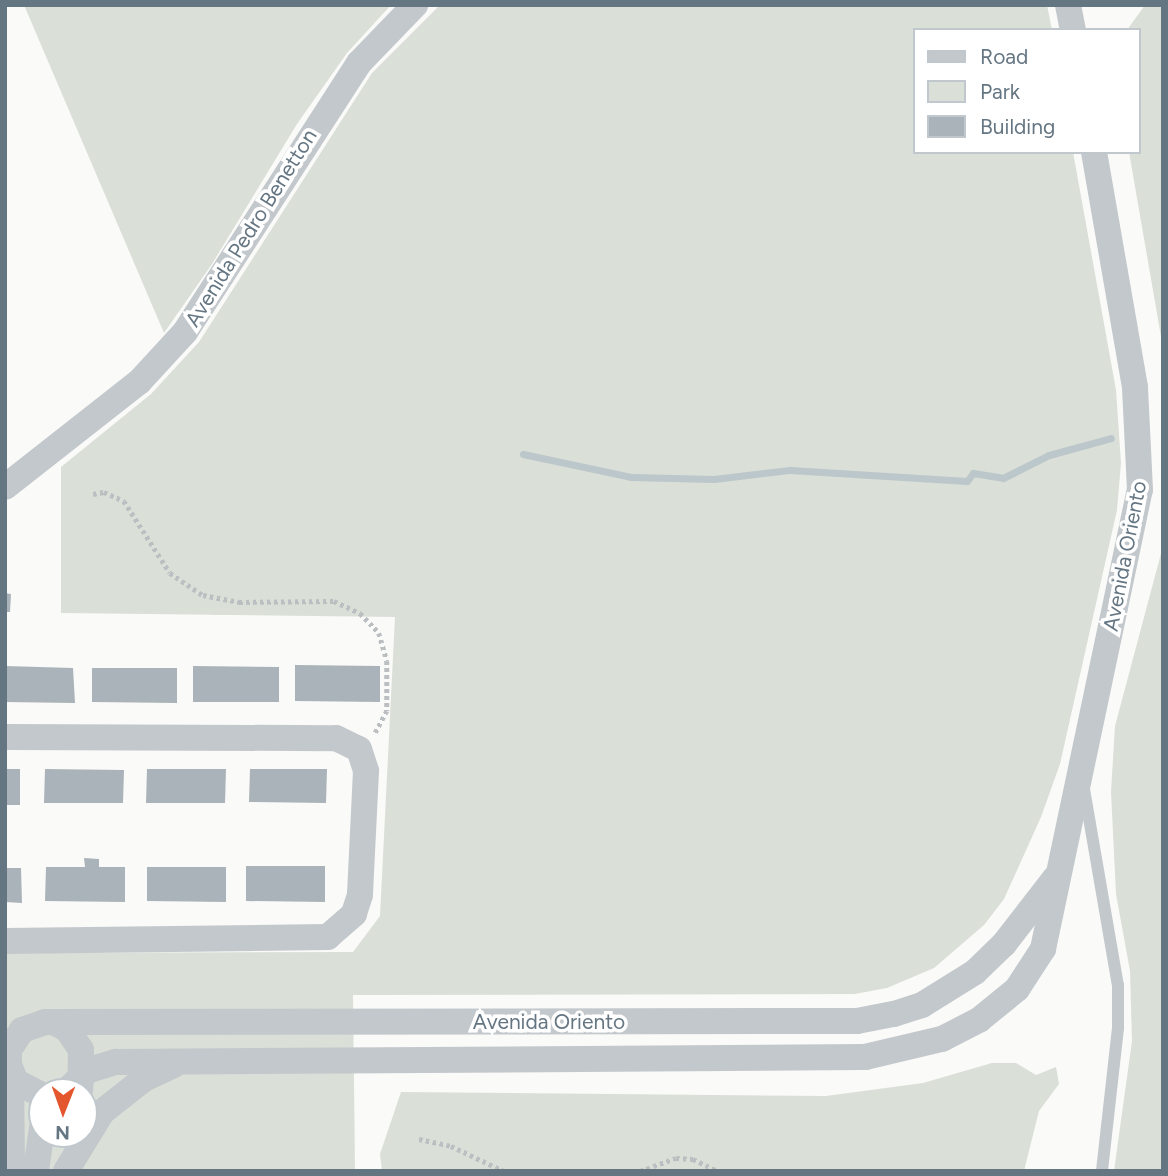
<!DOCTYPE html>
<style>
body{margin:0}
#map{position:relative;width:1168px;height:1176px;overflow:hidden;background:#fafaf8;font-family:Figtree,sans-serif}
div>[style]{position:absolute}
.green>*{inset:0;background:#dadfd7}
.stream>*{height:7px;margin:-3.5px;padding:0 3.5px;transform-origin:3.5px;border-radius:3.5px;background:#bbc7cb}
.building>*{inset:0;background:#aab3b9}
.path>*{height:4.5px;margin-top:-2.25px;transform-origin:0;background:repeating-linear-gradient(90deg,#bbbfc2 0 3.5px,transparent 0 7px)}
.service>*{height:12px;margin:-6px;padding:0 6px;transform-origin:6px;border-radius:6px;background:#c3c8cc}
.minor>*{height:26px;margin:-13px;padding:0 13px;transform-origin:13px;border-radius:13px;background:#c3c8cc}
span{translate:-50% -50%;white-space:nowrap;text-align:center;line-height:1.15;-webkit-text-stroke:7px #fff;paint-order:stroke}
.street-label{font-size:21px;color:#657683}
.frame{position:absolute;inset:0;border:7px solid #657683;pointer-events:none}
.legend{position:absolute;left:913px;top:28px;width:228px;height:126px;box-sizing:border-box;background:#fff;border:2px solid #c1c8cd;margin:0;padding:9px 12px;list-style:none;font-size:21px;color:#657683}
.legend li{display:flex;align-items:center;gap:14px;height:35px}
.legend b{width:35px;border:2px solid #c1c8cd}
.north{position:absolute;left:28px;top:1078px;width:70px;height:70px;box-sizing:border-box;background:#fff;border:2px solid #c1c8cd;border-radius:50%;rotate:181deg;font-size:19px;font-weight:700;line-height:28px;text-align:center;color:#657683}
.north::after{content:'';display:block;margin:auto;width:24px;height:32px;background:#e4572e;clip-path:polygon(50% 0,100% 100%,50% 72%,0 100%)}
</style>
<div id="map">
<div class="green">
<i style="clip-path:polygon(24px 5px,391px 5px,347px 53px,297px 124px,212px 264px,164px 333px)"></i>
<i style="clip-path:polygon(evenodd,440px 5px,1047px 5px,1052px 30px,914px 30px,914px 152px,1073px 152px,1116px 390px,1121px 463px,1117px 510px,1060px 764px,1041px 817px,1004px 899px,984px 925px,934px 968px,887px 988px,855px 994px,353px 995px,355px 1171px,5px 1171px,5px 953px,353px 952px,380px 916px,395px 617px,61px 613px,61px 467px,151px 394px,199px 342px,372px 73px,440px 5px,42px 1092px,84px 1092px,84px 1134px,42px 1134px,42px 1092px)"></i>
<i style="clip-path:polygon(1145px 5px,1163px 5px,1163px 348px,1129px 152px,1138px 152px,1138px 30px,1127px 30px)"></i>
<i style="clip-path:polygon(1163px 546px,1163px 1171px,1114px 1171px,1132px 1041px,1130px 971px,1116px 894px,1111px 792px,1115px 726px)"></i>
<i style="clip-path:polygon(992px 1063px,1016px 1063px,1036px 1075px,1056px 1067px,1059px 1084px,1039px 1111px,1024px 1171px,382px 1171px,380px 1154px,401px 1092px,826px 1096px,923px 1083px)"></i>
</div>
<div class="stream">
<i style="left:523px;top:454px;width:110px;rotate:12deg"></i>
<i style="left:631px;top:477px;width:83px;rotate:1.4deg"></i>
<i style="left:714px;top:479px;width:77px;rotate:-6.8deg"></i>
<i style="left:790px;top:470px;width:177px;rotate:3.6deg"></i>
<i style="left:967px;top:481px;width:10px;rotate:-53deg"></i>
<i style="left:973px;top:473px;width:30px;rotate:9deg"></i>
<i style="left:1003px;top:478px;width:51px;rotate:-26.6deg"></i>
<i style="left:1049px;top:455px;width:64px;rotate:-15.3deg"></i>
</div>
<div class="building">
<i style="clip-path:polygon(5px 593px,11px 594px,10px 612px,5px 612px)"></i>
<i style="clip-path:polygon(295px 665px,380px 666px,380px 702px,295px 701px)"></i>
<i style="clip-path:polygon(5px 666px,73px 668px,75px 703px,5px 702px)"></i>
<i style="clip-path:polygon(193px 666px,279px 667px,279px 702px,193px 702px)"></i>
<i style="clip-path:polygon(92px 668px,177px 668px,177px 703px,92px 702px)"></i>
<i style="clip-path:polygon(5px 769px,20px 769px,20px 805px,5px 805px)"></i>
<i style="clip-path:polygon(45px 769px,124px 770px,123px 803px,44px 803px)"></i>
<i style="clip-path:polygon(147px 769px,226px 769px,225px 803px,146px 803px)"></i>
<i style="clip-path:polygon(250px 769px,327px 769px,326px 803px,249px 802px)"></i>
<i style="clip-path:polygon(84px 858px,99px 859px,99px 867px,125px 867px,125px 902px,45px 901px,46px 867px,85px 867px)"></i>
<i style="clip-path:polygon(246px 866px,325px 866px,325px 902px,246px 901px)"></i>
<i style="clip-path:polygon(147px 867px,226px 867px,226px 902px,147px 901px)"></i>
<i style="clip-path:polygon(5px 868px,21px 868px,22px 903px,5px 902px)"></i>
</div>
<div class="path">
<i style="left:93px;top:494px;width:11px;rotate:-10deg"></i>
<i style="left:104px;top:492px;width:22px;rotate:24deg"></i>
<i style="left:124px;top:501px;width:85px;rotate:57.4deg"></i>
<i style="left:170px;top:573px;width:40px;rotate:34deg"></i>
<i style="left:203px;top:595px;width:37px;rotate:11deg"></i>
<i style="left:239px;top:602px;width:95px;rotate:-0.6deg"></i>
<i style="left:334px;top:601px;width:29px;rotate:25deg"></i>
<i style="left:360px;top:613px;width:28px;rotate:46deg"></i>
<i style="left:379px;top:633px;width:29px;rotate:74deg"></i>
<i style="left:387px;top:661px;width:50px;rotate:90deg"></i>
<i style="left:387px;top:711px;width:26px;rotate:118deg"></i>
<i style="left:419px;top:1139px;width:33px;rotate:12deg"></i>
<i style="left:451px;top:1146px;width:59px;rotate:25.3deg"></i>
<i style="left:640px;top:1171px;width:38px;rotate:-20deg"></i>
<i style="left:676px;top:1158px;width:17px;rotate:3deg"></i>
<i style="left:693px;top:1159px;width:28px;rotate:26deg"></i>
</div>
<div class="service">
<i style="left:1084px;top:789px;width:199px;rotate:80.2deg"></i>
<i style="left:1118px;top:985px;width:43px;rotate:90deg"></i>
<i style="left:1118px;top:1028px;width:144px;rotate:96.4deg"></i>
</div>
<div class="minor">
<i style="left:1068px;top:5px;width:25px;rotate:79deg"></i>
<i style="left:5px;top:487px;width:170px;rotate:-38.1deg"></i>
<i style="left:139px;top:382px;width:68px;rotate:-47.4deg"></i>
<i style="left:185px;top:332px;width:320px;rotate:-57.1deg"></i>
<i style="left:359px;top:63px;width:81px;rotate:-46deg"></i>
<i style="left:5px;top:737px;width:331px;rotate:0.2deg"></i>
<i style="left:336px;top:738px;width:25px;rotate:26deg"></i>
<i style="left:359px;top:749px;width:23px;rotate:72deg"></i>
<i style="left:366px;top:771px;width:124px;rotate:92.8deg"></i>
<i style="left:360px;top:895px;width:20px;rotate:108deg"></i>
<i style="left:354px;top:914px;width:35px;rotate:139deg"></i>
<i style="left:328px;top:937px;width:323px;rotate:179.3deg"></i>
<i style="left:55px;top:1023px;width:13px;rotate:27deg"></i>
<i style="left:67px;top:1029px;width:25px;rotate:56deg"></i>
<i style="left:81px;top:1050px;width:39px;rotate:91deg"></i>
<i style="left:11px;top:1072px;width:99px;rotate:89.4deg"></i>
<i style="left:65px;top:1092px;width:33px;rotate:-43deg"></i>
<i style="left:89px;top:1070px;width:28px;rotate:-17deg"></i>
<i style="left:116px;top:1062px;width:749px;rotate:-0.38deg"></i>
<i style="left:865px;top:1057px;width:79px;rotate:-13.2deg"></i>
<i style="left:942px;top:1039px;width:42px;rotate:-27.2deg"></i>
<i style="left:979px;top:1020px;width:49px;rotate:-39.2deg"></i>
<i style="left:1017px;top:989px;width:48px;rotate:-57deg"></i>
<i style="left:1043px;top:949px;width:469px;rotate:-78.1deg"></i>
<i style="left:1140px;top:490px;width:103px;rotate:-92.8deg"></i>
<i style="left:1135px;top:387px;width:239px;rotate:-99.9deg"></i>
<i style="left:42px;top:1095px;width:29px;rotate:-153deg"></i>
<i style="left:16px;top:1082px;width:18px;rotate:-112deg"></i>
<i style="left:9px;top:1065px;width:15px;rotate:-90deg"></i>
<i style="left:9px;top:1050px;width:24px;rotate:-57deg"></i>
<i style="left:22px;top:1030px;width:24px;rotate:-19deg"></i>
<i style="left:45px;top:1022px;width:812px;rotate:-0.07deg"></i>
<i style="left:857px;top:1021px;width:38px;rotate:-11deg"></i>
<i style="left:894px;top:1014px;width:29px;rotate:-18deg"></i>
<i style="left:922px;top:1005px;width:62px;rotate:-31.9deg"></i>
<i style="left:975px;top:972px;width:40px;rotate:-44deg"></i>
<i style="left:1004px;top:944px;width:83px;rotate:-52.3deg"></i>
<i style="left:36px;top:1171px;width:43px;rotate:-82.1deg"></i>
<i style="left:66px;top:1171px;width:69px;rotate:-58.6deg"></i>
<i style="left:102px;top:1112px;width:53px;rotate:-38.2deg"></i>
<i style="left:144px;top:1079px;width:33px;rotate:-25deg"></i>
</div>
<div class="street-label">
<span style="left:251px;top:228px;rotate:-58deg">Avenida Pedro Benetton</span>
<span style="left:1125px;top:556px;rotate:-79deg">Avenida Oriento</span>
<span style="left:549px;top:1022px">Avenida Oriento</span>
</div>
<div class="frame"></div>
<ul class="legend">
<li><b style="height:9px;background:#c3c8cc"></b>Road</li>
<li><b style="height:19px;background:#dadfd7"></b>Park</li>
<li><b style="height:19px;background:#aab3b9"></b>Building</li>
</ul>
<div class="north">N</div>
</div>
